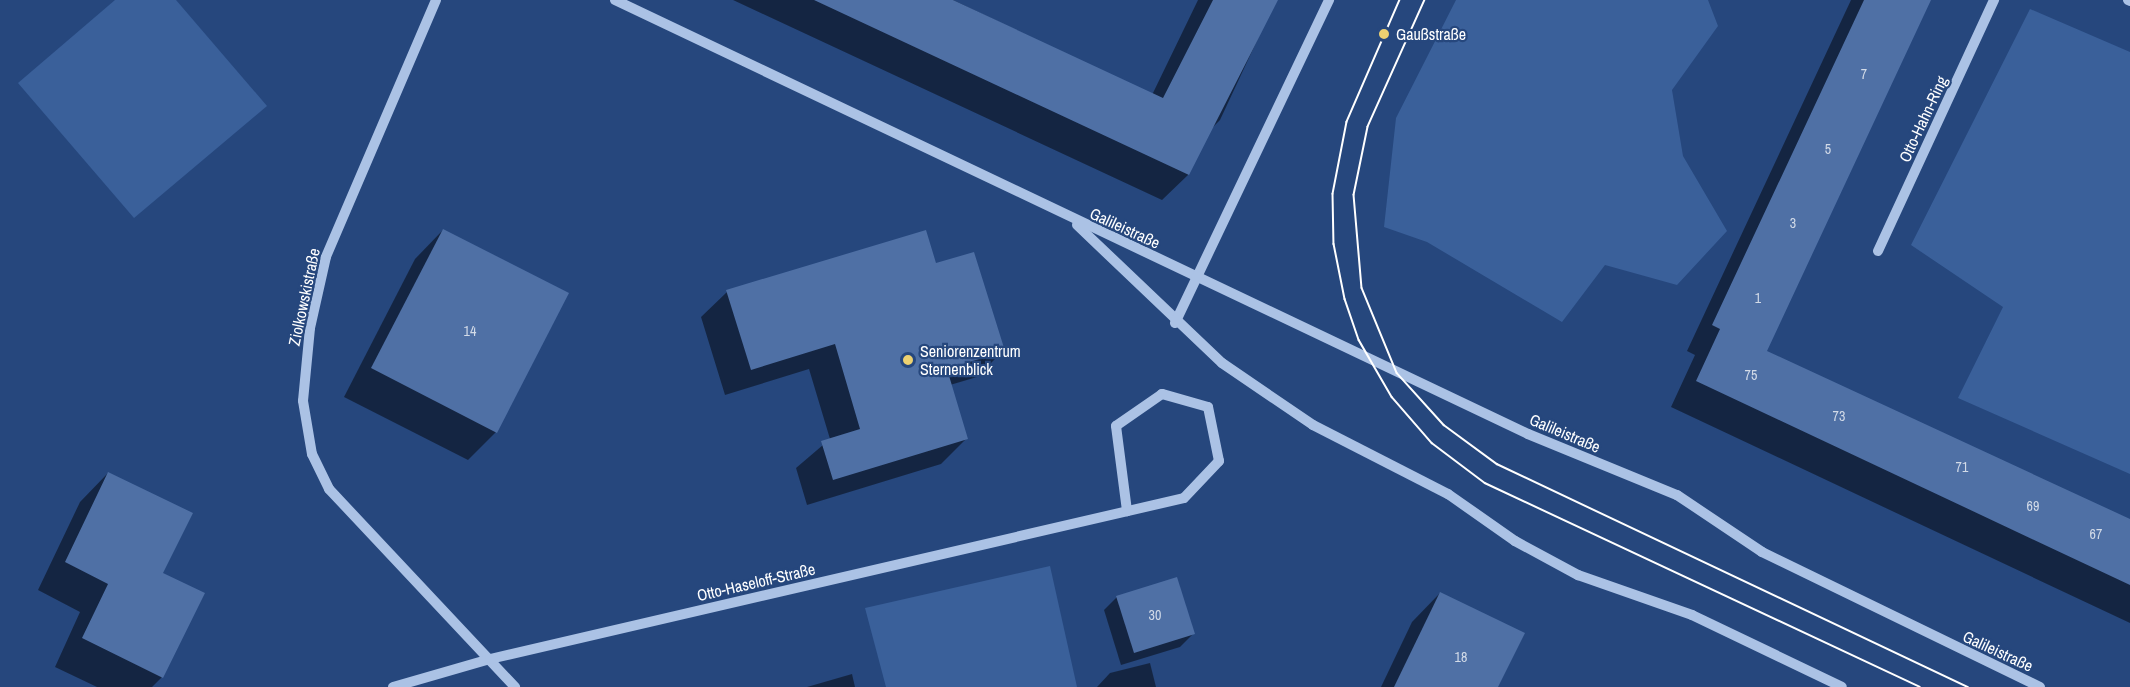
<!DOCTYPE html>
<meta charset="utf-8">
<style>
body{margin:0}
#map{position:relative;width:2130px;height:687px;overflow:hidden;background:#26477d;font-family:"Archivo Narrow",sans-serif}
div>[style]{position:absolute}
.green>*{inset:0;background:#3a609a}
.shadow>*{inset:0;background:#0007}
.building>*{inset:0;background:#4f70a5}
.minor>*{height:10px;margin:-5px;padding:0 5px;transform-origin:5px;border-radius:5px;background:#abc2e5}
.tram>*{height:1.5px;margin:-0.75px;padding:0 0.75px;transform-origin:0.75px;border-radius:0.75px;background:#fff}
.dots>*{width:16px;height:16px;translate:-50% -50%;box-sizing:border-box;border:3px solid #26477d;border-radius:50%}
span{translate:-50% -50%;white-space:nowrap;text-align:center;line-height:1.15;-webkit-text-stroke:4.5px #26477d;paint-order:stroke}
.number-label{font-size:14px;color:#d3dbe8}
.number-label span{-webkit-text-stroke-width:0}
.poi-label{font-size:16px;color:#fff}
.left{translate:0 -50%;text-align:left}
.street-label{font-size:16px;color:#fff}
</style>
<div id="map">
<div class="green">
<i style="clip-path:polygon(115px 0,176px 0,267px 106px,134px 218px,18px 83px)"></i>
<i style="clip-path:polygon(1456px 0,1708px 0,1718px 26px,1672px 90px,1683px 156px,1727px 231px,1677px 285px,1605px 265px,1562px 322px,1427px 242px,1384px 227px,1396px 118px)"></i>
<i style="clip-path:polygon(2030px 9px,2130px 52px,2130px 474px,1958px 398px,2003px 307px,1911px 245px)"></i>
<i style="clip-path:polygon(1050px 566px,1077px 687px,886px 687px,865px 608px)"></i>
</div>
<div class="shadow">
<i style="clip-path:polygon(733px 0,953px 0,1152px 95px,1198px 0,1276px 0,1220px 120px,1207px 133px,1188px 175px,1162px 200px)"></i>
<i style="clip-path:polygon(1851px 0,1929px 0,1765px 352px,2130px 521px,2130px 623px,1671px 407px,1695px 355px,1687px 351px)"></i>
<i style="clip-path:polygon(443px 230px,496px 432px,468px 460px,344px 397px,415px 259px)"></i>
<i style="clip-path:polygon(935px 265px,1003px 351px,977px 377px,950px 385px,967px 438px,941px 464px,807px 505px,796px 468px,830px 439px,809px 369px,725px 395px,701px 317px,727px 292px)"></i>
<i style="clip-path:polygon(108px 473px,161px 574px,162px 677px,152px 687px,97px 687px,55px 667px,80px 612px,38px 590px,80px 502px)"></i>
<i style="clip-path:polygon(1440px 593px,1497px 687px,1381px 687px,1412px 622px)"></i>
<i style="clip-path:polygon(1117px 597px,1193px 634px,1180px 647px,1121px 665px,1104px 610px)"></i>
<i style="clip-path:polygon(1150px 663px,1156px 687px,1097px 687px,1110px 673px)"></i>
<i style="clip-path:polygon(852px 674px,855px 687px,807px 687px)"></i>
</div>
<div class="building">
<i style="clip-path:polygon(814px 0,953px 0,1163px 98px,1213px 0,1278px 0,1189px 175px)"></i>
<i style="clip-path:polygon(1864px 0,1931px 0,1767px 351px,2130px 519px,2130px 585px,1696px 381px,1720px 329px,1712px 325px)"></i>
<i style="clip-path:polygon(443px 229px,569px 293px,497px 433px,371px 368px)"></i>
<i style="clip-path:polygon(926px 230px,936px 263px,974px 252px,1005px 351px,947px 369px,968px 439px,833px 480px,821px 441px,860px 429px,835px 344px,751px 370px,726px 290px)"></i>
<i style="clip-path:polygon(108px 472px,193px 513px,163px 573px,205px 593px,163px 678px,82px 638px,108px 584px,65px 562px)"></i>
<i style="clip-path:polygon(1177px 577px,1195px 634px,1134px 653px,1116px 596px)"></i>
<i style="clip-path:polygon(1440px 592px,1525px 633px,1498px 687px,1394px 687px)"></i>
</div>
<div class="minor">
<i style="left:436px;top:0;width:280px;rotate:113.2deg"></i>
<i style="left:326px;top:257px;width:73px;rotate:102.7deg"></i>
<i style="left:310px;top:328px;width:73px;rotate:95.5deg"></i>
<i style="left:303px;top:401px;width:54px;rotate:80.4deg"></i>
<i style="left:312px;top:454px;width:39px;rotate:64deg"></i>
<i style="left:329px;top:489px;width:272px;rotate:46.8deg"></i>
<i style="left:615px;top:0;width:1011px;rotate:25.42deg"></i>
<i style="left:1528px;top:434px;width:161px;rotate:22.3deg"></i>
<i style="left:1677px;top:495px;width:102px;rotate:33.8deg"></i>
<i style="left:1762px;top:552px;width:309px;rotate:25.9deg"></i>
<i style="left:2128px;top:0;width:2px;rotate:27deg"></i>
<i style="left:1077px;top:225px;width:200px;rotate:43.6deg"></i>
<i style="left:1222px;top:363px;width:110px;rotate:34.3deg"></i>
<i style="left:1313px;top:425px;width:152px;rotate:27.1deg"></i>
<i style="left:1448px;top:494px;width:82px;rotate:35deg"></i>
<i style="left:1515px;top:541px;width:72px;rotate:28.4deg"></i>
<i style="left:1578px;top:575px;width:121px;rotate:19.3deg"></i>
<i style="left:1692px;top:615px;width:166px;rotate:25.6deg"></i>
<i style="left:1878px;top:251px;width:277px;rotate:-65.2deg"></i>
<i style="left:1175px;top:323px;width:358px;rotate:-64.5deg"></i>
<i style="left:393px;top:687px;width:101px;rotate:-16.1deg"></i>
<i style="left:490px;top:659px;width:712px;rotate:-13.06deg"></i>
<i style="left:1184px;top:498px;width:51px;rotate:-46.6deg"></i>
<i style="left:1219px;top:461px;width:55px;rotate:-101.5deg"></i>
<i style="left:1208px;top:407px;width:48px;rotate:-164.2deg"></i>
<i style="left:1162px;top:394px;width:56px;rotate:145.2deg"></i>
<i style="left:1116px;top:426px;width:86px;rotate:82.6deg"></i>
</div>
<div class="tram">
<i style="left:1400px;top:0;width:133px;rotate:113.5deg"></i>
<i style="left:1347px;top:122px;width:73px;rotate:101deg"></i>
<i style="left:1333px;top:194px;width:50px;rotate:88.9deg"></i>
<i style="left:1334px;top:244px;width:56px;rotate:78.7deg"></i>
<i style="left:1345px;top:299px;width:43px;rotate:71.1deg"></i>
<i style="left:1359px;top:340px;width:66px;rotate:59.9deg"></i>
<i style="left:1392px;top:397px;width:61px;rotate:49deg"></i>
<i style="left:1432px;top:443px;width:66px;rotate:37deg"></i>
<i style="left:1485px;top:483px;width:480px;rotate:25.1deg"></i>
<i style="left:1425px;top:0;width:139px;rotate:114.2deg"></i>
<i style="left:1368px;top:127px;width:69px;rotate:101.6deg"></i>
<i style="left:1354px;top:195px;width:93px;rotate:85.1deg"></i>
<i style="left:1362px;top:288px;width:92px;rotate:67.6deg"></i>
<i style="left:1397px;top:373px;width:70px;rotate:47.9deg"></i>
<i style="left:1444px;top:425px;width:66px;rotate:36.3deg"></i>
<i style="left:1497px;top:464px;width:521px;rotate:25.34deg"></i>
</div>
<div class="dots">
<i style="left:1384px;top:34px;background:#edd171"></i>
<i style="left:908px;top:360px;background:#edd171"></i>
</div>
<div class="number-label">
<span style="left:1864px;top:74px">7</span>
<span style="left:1828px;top:149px">5</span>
<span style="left:1793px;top:223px">3</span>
<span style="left:1758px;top:298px">1</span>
<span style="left:470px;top:331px">14</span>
<span style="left:1751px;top:375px">75</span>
<span style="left:1839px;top:416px">73</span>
<span style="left:1962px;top:467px">71</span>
<span style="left:2033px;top:506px">69</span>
<span style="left:2096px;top:534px">67</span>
<span style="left:1155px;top:615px">30</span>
<span style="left:1461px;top:657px">18</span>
</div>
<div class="poi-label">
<span class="left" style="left:1396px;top:34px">Gaußstraße</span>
<span class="left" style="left:920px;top:360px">Seniorenzentrum<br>Sternenblick</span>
</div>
<div class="street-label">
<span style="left:1923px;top:119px;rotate:-65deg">Otto-Hahn-Ring</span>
<span style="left:1125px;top:228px;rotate:25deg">Galileistraße</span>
<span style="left:304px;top:297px;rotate:-78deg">Ziolkowskistraße</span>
<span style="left:1565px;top:433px;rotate:23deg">Galileistraße</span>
<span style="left:756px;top:582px;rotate:-13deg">Otto-Haseloff-Straße</span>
<span style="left:1998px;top:651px;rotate:25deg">Galileistraße</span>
</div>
</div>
